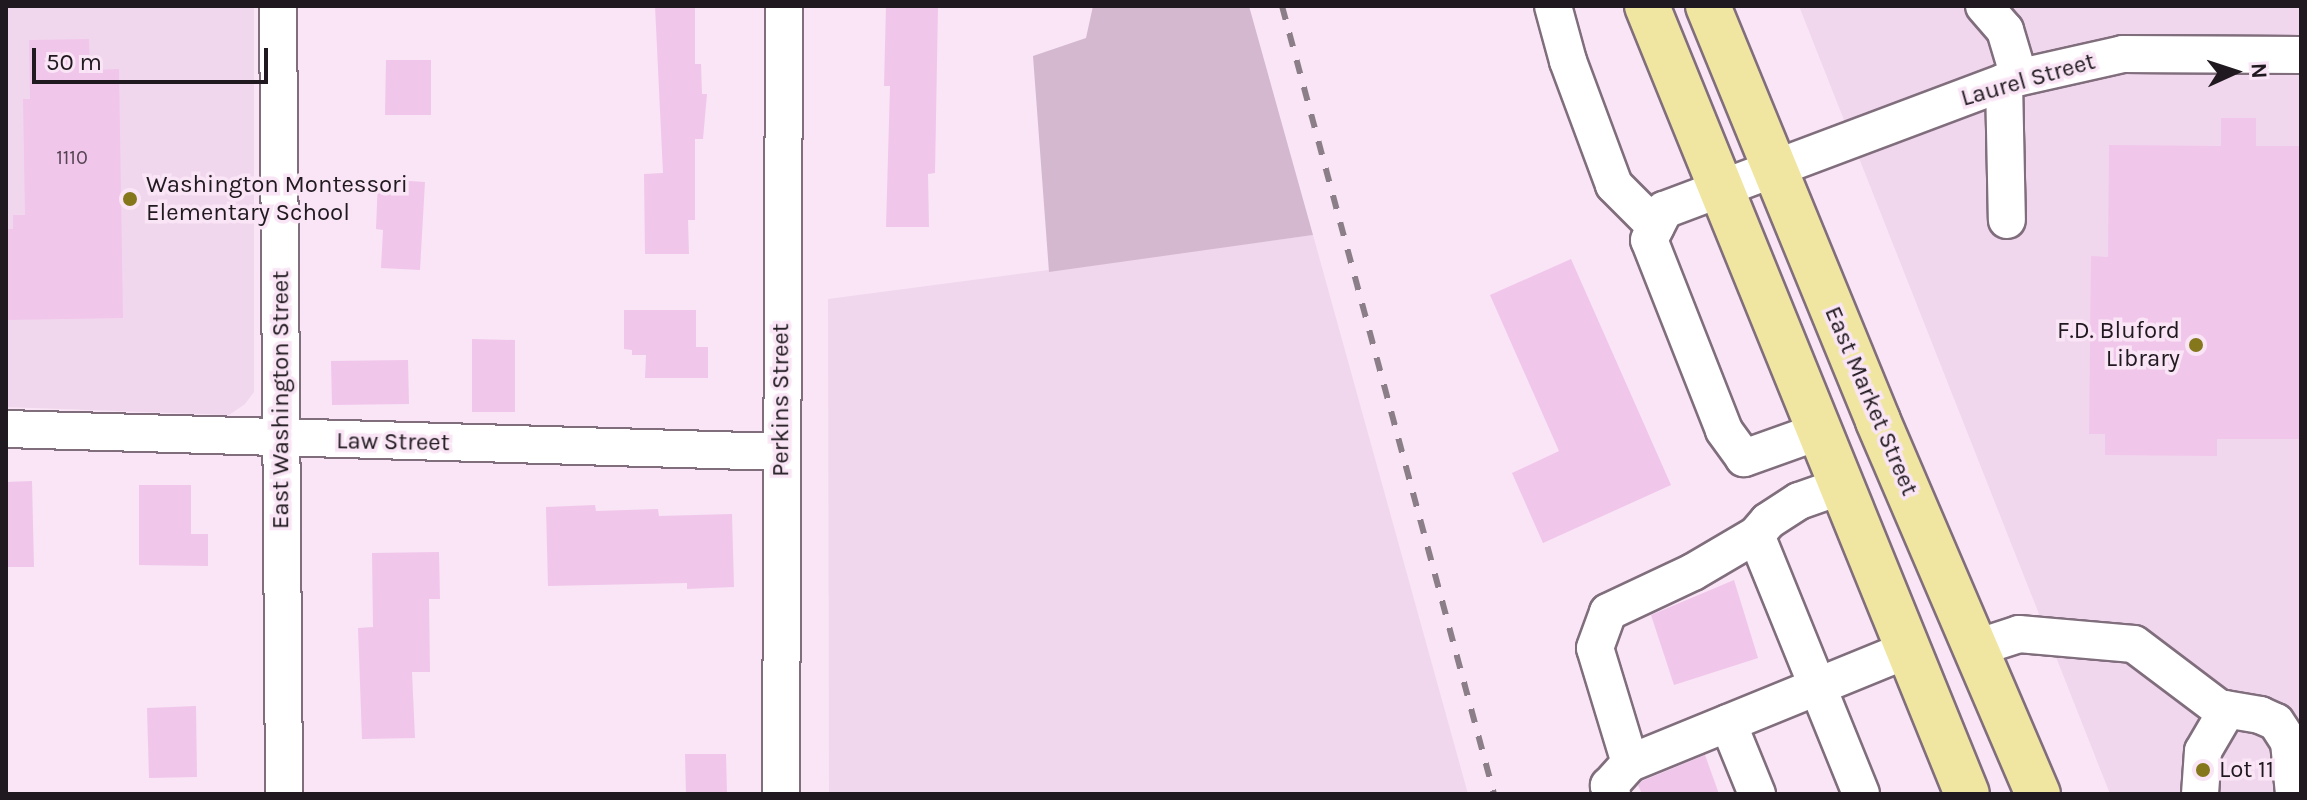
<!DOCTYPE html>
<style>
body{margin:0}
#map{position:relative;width:2307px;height:800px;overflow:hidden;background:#f9e5f5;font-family:Karla,sans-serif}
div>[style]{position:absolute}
.built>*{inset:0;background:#f1d7ed}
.green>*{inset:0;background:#d4b8d0}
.building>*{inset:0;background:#f1c6eb}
.roads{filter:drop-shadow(2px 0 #806e7d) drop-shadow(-2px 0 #806e7d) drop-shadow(0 2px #806e7d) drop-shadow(0 -2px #806e7d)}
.minor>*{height:36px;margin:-18px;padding:0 18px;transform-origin:18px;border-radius:18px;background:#fff}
.major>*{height:44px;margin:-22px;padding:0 22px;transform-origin:22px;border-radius:22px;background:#f0e6a2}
.rail>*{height:6px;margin-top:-3px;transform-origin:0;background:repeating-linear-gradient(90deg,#8c7e89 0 14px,transparent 0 28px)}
.dots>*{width:22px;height:22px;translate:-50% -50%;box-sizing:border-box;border:4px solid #f9e5f5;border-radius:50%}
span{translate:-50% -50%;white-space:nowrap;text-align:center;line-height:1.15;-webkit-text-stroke:7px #f9e5f5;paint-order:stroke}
.number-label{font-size:20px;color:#544452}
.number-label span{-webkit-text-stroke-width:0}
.street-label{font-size:24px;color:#20191f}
.poi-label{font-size:24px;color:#20191f}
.left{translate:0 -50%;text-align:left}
.right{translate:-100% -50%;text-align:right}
.frame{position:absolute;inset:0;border:8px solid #20191f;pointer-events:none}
.north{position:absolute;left:2195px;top:32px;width:80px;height:80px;-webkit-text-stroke:6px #f9e5f5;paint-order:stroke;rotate:87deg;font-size:22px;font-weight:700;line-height:32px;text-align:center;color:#20191f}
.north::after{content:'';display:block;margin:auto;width:28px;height:36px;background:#20191f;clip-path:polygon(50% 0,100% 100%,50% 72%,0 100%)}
.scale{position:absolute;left:32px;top:48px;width:236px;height:36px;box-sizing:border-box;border:4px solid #20191f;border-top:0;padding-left:10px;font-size:24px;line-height:28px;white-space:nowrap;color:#20191f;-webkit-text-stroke:6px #f9e5f5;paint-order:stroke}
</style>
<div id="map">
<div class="built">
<i style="clip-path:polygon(6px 6px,254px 6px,254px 392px,245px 404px,229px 415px,6px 407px)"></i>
<i style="clip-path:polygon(1799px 6px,2301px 6px,2301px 794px,2110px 794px)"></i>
<i style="clip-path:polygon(1313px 235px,1468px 794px,829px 794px,828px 299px)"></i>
</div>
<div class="green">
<i style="clip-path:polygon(1093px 6px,1249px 6px,1313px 235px,1049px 272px,1033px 56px,1086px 38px)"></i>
</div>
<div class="building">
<i style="clip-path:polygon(655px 6px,695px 6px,695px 64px,701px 64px,702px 94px,707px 94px,703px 139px,695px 139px,695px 220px,688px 220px,689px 254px,645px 254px,644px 174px,663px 173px)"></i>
<i style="clip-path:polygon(886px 6px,938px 6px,935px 173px,928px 174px,929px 227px,886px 227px,890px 86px,884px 86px)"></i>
<i style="clip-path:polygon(89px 39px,90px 70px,119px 69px,123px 318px,6px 320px,6px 229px,13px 229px,13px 215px,25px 215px,23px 99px,30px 99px,29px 40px)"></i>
<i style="clip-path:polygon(386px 60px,431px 60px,431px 115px,385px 115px)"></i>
<i style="clip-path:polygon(2221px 118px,2256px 118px,2256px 146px,2301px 146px,2301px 439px,2217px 439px,2217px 456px,2105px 455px,2105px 434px,2089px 434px,2091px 256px,2108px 257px,2109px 145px,2221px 146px)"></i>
<i style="clip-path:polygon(378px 179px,425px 182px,420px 270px,381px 268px,383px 230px,376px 229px)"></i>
<i style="clip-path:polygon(1571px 259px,1671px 485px,1543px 543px,1512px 473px,1559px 451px,1490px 295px)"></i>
<i style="clip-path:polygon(624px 310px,696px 310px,696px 347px,708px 347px,708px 378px,645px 378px,646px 355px,632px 355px,632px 350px,624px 349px)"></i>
<i style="clip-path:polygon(472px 339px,515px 340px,515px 412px,472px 412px)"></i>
<i style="clip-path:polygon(408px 360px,409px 404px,332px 405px,331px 361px)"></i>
<i style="clip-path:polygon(32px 481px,34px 567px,6px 567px,6px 482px)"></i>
<i style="clip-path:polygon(139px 485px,191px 485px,191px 534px,208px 534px,208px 566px,139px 565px)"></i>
<i style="clip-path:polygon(595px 505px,596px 511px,658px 509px,659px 516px,732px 514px,734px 587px,687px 589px,687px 583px,548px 586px,546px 507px)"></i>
<i style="clip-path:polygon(439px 552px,440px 599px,429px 599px,430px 672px,412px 672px,415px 738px,362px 739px,358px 628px,373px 627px,372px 553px)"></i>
<i style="clip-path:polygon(1734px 580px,1758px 658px,1674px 685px,1651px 615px)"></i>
<i style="clip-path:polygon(196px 706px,197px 777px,149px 778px,147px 708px)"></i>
<i style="clip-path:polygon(685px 754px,726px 754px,727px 794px,686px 794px)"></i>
<i style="clip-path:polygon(1705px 755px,1719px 794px,1642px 794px,1638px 785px,1642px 781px)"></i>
</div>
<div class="roads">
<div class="minor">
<i style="left:278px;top:6px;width:788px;rotate:89.56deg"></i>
<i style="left:1553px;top:6px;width:57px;rotate:74.7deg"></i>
<i style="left:1568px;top:61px;width:132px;rotate:69.6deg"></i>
<i style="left:1614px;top:185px;width:59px;rotate:45deg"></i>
<i style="left:1984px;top:6px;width:32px;rotate:49deg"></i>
<i style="left:2005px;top:30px;width:49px;rotate:73.4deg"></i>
<i style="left:2004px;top:82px;width:138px;rotate:88.8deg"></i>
<i style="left:6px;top:429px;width:775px;rotate:1.7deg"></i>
<i style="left:1820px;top:431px;width:81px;rotate:160.4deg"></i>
<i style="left:1744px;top:458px;width:34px;rotate:-126deg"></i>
<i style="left:1724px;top:430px;width:204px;rotate:-111.5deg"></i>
<i style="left:1649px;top:240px;width:34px;rotate:-63deg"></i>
<i style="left:1664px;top:210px;width:372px;rotate:-20.6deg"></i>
<i style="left:2012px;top:79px;width:114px;rotate:-12.7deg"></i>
<i style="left:2123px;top:54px;width:178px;rotate:0.3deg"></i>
<i style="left:1756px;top:535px;width:279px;rotate:67.9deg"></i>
<i style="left:1976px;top:648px;width:45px;rotate:-18deg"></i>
<i style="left:2019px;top:634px;width:115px;rotate:5deg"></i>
<i style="left:2134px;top:644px;width:106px;rotate:37deg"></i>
<i style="left:2219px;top:708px;width:42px;rotate:9.7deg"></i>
<i style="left:2260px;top:715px;width:17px;rotate:24deg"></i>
<i style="left:2276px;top:722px;width:24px;rotate:57deg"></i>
<i style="left:2289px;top:742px;width:52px;rotate:84.5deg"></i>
<i style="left:1728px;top:723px;width:77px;rotate:67.8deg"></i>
<i style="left:1630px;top:763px;width:120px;rotate:-106.9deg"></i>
<i style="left:1595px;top:648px;width:38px;rotate:-70deg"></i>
<i style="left:1608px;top:612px;width:94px;rotate:-25.2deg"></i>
<i style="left:1693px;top:572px;width:73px;rotate:-30.4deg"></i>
<i style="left:1756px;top:535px;width:18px;rotate:-49deg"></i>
<i style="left:1768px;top:521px;width:37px;rotate:-33deg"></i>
<i style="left:1799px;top:501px;width:46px;rotate:-19.2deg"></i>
<i style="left:781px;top:794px;width:788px;rotate:-89.78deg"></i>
<i style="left:1612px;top:794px;width:9px;rotate:-111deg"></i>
<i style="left:1609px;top:786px;width:31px;rotate:-48deg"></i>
<i style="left:1630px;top:763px;width:299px;rotate:-22.2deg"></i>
<i style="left:2200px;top:794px;width:43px;rotate:-86deg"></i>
<i style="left:2203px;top:751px;width:48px;rotate:-59.7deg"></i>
</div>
<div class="major">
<i style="left:1647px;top:6px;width:850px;rotate:67.9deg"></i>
<i style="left:1708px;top:6px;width:448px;rotate:67.7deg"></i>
<i style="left:1878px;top:421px;width:406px;rotate:66.8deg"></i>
</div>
</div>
<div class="rail">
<i style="left:1282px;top:6px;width:816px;rotate:74.94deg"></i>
</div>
<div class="dots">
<i style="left:130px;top:199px;background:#84771c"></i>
<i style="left:2196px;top:345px;background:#84771c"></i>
<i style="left:2203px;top:770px;background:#84771c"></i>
</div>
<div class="number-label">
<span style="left:72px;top:157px">1110</span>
</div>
<div class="street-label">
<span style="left:2028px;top:80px;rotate:-16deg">Laurel Street</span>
<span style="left:281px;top:400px;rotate:-90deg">East Washington Street</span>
<span style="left:781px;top:400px;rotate:-90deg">Perkins Street</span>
<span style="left:1871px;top:401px;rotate:67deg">East Market Street</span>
<span style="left:393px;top:442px;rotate:1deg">Law Street</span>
</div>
<div class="poi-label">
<span class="left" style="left:146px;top:199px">Washington Montessori<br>Elementary School</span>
<span class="right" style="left:2180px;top:345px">F.D. Bluford<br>Library</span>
<span class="left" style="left:2219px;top:770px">Lot 11</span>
</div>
<div class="frame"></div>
<div class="north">N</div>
<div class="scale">50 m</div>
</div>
